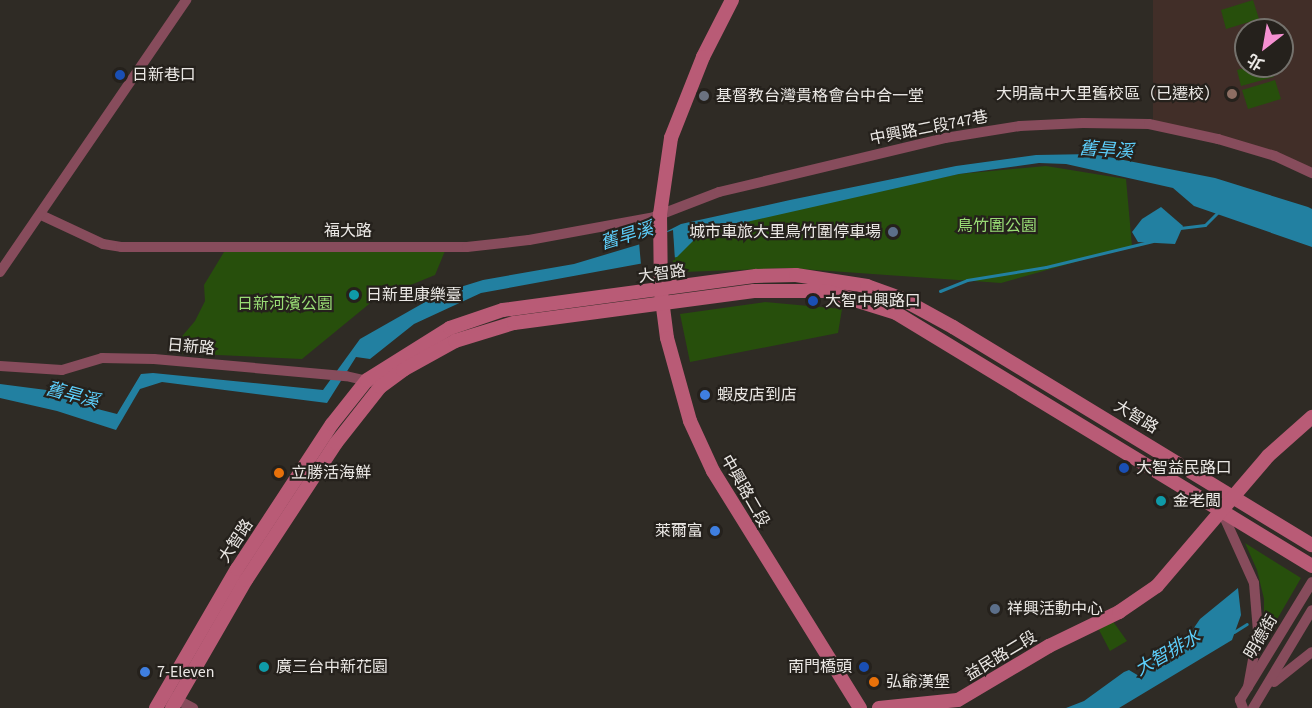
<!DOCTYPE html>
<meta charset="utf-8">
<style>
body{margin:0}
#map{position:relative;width:1312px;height:708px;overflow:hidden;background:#2f2b25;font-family:"Source Sans 3","Noto Sans TC",sans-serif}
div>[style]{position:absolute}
.education>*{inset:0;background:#412e28}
.green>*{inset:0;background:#274f0c}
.water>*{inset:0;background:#2280a1}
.pier>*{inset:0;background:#2f2b25}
.stream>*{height:3px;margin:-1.5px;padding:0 1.5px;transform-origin:1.5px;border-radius:1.5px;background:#2280a1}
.street>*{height:10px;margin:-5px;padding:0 5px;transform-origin:5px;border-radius:5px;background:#874c5c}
.secondary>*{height:14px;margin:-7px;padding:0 7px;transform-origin:7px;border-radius:7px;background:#b95b76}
.dots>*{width:16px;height:16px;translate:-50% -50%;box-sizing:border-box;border:3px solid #25211c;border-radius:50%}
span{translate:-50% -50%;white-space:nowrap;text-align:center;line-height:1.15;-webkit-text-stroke:4.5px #25211c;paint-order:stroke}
.poi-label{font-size:16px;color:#ebe8e5}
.left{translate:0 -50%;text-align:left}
.right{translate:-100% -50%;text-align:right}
.street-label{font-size:16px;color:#ebe8e5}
.park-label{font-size:16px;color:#99dc75}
.water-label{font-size:18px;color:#5dd0fd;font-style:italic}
.north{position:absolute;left:1234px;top:18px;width:60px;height:60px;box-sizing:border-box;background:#25211c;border:2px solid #74716c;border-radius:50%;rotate:211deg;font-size:16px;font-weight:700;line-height:24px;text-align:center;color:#ebe8e5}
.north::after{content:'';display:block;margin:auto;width:21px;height:27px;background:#f590d1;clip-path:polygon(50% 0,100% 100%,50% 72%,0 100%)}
</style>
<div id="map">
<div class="education">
<i style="clip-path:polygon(evenodd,1153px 0,1312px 0,1312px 168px,1153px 122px,1153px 0,1246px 30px,1282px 30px,1282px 66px,1246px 66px,1246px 30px)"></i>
</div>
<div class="green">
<i style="clip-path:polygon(1253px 0,1259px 19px,1226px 29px,1221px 10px)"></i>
<i style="clip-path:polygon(1252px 66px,1270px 66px,1274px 77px,1241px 86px,1237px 70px)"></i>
<i style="clip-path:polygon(1275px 80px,1281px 99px,1248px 109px,1242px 90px)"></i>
<i style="clip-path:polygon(1046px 166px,1126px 179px,1132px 246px,1001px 283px,787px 268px,683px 272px,675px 268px,672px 259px,684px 238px,717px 225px,959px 174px)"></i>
<i style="clip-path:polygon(445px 251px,435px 275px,374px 300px,302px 359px,174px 353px,178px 341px,195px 321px,205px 301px,204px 285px,224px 252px)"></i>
<i style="clip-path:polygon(765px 302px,842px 309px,838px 333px,690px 362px,680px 314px)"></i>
<i style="clip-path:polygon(1245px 543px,1301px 578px,1268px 635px,1264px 633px,1264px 599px,1257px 570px)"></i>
<i style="clip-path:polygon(1112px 620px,1127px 641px,1110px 651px,1098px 628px)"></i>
</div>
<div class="water">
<i style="clip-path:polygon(1093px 154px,1215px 178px,1308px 207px,1312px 209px,1312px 247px,1194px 206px,1173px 188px,1066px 164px,1039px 163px,959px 174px,702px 232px,677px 257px,481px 293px,414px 324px,370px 359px,356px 357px,327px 403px,162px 382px,140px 389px,116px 430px,57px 411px,0 398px,0 384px,54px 391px,82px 405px,117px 414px,141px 374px,153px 373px,323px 390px,360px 339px,441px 293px,483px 280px,574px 264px,644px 243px,681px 224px,790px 200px,956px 166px,1036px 155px)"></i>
<i style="clip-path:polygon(1161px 207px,1183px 226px,1175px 244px,1138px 242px,1132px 232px,1142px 219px)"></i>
<i style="clip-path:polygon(1238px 588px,1241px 615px,1232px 640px,1119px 708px,1066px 708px,1084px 701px,1124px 672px,1129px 670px,1139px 676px,1160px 657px,1174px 657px,1200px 619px)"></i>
</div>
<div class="pier">
<i style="clip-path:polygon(673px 230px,675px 260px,641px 265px,639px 242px)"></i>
</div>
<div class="stream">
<i style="left:1180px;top:228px;width:25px;rotate:-7deg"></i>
<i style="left:1205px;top:225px;width:18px;rotate:-45deg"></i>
<i style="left:940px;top:291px;width:29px;rotate:-22deg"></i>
<i style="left:967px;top:280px;width:80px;rotate:-9.3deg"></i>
<i style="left:1046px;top:267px;width:110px;rotate:-13.7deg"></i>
<i style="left:1234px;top:632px;width:15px;rotate:-32deg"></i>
</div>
<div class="street">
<i style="left:41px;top:215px;width:68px;rotate:25.1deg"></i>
<i style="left:103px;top:244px;width:18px;rotate:9deg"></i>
<i style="left:121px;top:247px;width:346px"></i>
<i style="left:467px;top:247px;width:62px;rotate:-6.4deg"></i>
<i style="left:529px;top:240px;width:127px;rotate:-10.4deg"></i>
<i style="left:654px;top:217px;width:70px;rotate:-21deg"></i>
<i style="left:719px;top:192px;width:232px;rotate:-13.4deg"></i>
<i style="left:945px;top:138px;width:76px;rotate:-9.1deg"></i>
<i style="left:1020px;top:126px;width:63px;rotate:-2.7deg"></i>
<i style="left:1083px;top:123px;width:66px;rotate:0.9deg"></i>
<i style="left:1149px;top:124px;width:71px;rotate:12.3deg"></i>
<i style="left:1218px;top:139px;width:59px;rotate:16.6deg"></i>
<i style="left:1275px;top:156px;width:41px;rotate:24.7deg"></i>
<i style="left:0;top:272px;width:330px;rotate:-55.6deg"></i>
<i style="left:0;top:366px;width:62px;rotate:3.7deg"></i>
<i style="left:62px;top:370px;width:42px;rotate:-16.7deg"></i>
<i style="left:102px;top:358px;width:52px;rotate:1.1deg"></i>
<i style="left:154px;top:359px;width:193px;rotate:5.1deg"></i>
<i style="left:346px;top:376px;width:26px;rotate:13deg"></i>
<i style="left:1221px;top:510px;width:80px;rotate:65.7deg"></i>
<i style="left:1254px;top:583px;width:49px;rotate:85.3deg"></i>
<i style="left:1258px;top:632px;width:56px;rotate:100.3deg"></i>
<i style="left:1274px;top:682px;width:48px;rotate:-38.3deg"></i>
<i style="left:172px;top:697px;width:24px;rotate:28deg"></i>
<i style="left:1243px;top:708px;width:9px;rotate:-111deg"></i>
<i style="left:1240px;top:700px;width:138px;rotate:-58.6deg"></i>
<i style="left:1253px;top:708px;width:114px;rotate:-59deg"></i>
</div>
<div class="secondary">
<i style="left:732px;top:0;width:64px;rotate:117deg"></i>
<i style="left:703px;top:57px;width:87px;rotate:111.6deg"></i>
<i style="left:671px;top:138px;width:77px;rotate:98.2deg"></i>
<i style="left:660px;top:214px;width:78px;rotate:89.3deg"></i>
<i style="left:661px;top:292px;width:46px;rotate:82.6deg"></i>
<i style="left:667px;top:338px;width:86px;rotate:74.5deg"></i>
<i style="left:690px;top:421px;width:55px;rotate:65.3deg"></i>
<i style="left:713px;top:471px;width:279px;rotate:58.2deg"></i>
<i style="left:156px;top:708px;width:161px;rotate:-59.8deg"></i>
<i style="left:237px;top:569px;width:173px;rotate:-56.8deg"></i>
<i style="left:332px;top:424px;width:56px;rotate:-51.5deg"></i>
<i style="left:367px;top:380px;width:98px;rotate:-32.1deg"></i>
<i style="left:450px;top:328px;width:56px;rotate:-18.8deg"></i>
<i style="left:503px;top:310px;width:255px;rotate:-7.7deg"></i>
<i style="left:756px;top:276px;width:40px;rotate:-1.4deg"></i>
<i style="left:796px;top:275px;width:72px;rotate:8.8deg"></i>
<i style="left:867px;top:286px;width:37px;rotate:20deg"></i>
<i style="left:902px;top:299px;width:58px;rotate:28.8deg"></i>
<i style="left:953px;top:327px;width:420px;rotate:31.3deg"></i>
<i style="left:172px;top:708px;width:148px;rotate:-60deg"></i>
<i style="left:246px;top:580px;width:164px;rotate:-56.7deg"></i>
<i style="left:336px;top:443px;width:71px;rotate:-51.8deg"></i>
<i style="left:380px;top:387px;width:29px;rotate:-36deg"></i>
<i style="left:403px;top:370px;width:60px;rotate:-29.1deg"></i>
<i style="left:455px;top:341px;width:62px;rotate:-17deg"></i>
<i style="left:514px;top:323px;width:242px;rotate:-7.6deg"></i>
<i style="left:754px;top:291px;width:72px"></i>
<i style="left:826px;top:291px;width:73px;rotate:17.4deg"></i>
<i style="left:896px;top:313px;width:487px;rotate:31.3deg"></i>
<i style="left:879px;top:708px;width:79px;rotate:-5.8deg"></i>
<i style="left:958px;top:700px;width:106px;rotate:-30.7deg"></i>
<i style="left:1049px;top:646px;width:78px;rotate:-25.9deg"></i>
<i style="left:1119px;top:612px;width:46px;rotate:-34.4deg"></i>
<i style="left:1157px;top:586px;width:171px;rotate:-49.5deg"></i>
<i style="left:1268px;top:456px;width:59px;rotate:-41.6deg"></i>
</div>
<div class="dots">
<i style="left:120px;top:75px;background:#1a4fb4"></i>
<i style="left:1232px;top:94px;background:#8d6e63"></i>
<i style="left:704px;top:96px;background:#6b7280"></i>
<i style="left:893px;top:232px;background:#5c6f8a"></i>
<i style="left:354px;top:295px;background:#0f9aa8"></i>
<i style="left:813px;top:301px;background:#1a4fb4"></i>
<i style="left:705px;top:395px;background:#3f7fe0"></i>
<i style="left:1124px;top:468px;background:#1a4fb4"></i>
<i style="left:279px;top:473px;background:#e8710a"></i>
<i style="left:1161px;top:501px;background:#0f9aa8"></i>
<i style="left:715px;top:531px;background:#3f7fe0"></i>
<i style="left:995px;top:609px;background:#5c6f8a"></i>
<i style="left:264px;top:667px;background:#0f9aa8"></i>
<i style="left:864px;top:667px;background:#1a4fb4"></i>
<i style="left:145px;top:672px;background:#3f7fe0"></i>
<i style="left:874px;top:682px;background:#e8710a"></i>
</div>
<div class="poi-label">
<span class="left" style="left:132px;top:75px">日新巷口</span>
<span class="right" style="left:1220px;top:94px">大明高中大里舊校區（已遷校）</span>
<span class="left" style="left:716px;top:96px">基督教台灣貴格會台中合一堂</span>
<span class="right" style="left:881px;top:232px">城市車旅大里鳥竹圍停車場</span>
<span class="left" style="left:366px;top:295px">日新里康樂臺</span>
<span class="left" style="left:825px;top:301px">大智中興路口</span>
<span class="left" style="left:717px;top:395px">蝦皮店到店</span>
<span class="left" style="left:1136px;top:468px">大智益民路口</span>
<span class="left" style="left:291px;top:473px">立勝活海鮮</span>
<span class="left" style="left:1173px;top:501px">金老闆</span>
<span class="right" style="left:703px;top:531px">萊爾富</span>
<span class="left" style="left:1007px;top:609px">祥興活動中心</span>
<span class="left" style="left:276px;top:667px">廣三台中新花園</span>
<span class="right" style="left:852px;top:667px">南門橋頭</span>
<span class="left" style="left:157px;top:672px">7-Eleven</span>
<span class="left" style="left:886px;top:682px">弘爺漢堡</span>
</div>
<div class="street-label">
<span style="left:929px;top:128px;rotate:-11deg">中興路二段747巷</span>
<span style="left:348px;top:231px">福大路</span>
<span style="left:662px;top:274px;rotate:-8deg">大智路</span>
<span style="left:191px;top:347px;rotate:5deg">日新路</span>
<span style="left:1136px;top:417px;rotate:31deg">大智路</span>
<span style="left:745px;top:491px;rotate:60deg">中興路二段</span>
<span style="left:236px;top:541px;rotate:-57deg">大智路</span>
<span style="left:1261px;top:637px;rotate:-59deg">明德街</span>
<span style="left:1001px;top:656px;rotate:-31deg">益民路二段</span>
</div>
<div class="park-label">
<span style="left:997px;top:226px">鳥竹圍公園</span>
<span style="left:285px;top:304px">日新河濱公園</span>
</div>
<div class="water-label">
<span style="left:1106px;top:151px;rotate:4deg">舊旱溪</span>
<span style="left:627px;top:237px;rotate:-17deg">舊旱溪</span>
<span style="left:72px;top:396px;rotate:15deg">舊旱溪</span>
<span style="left:1168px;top:654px;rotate:-30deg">大智排水</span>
</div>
<div class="north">北</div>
</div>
